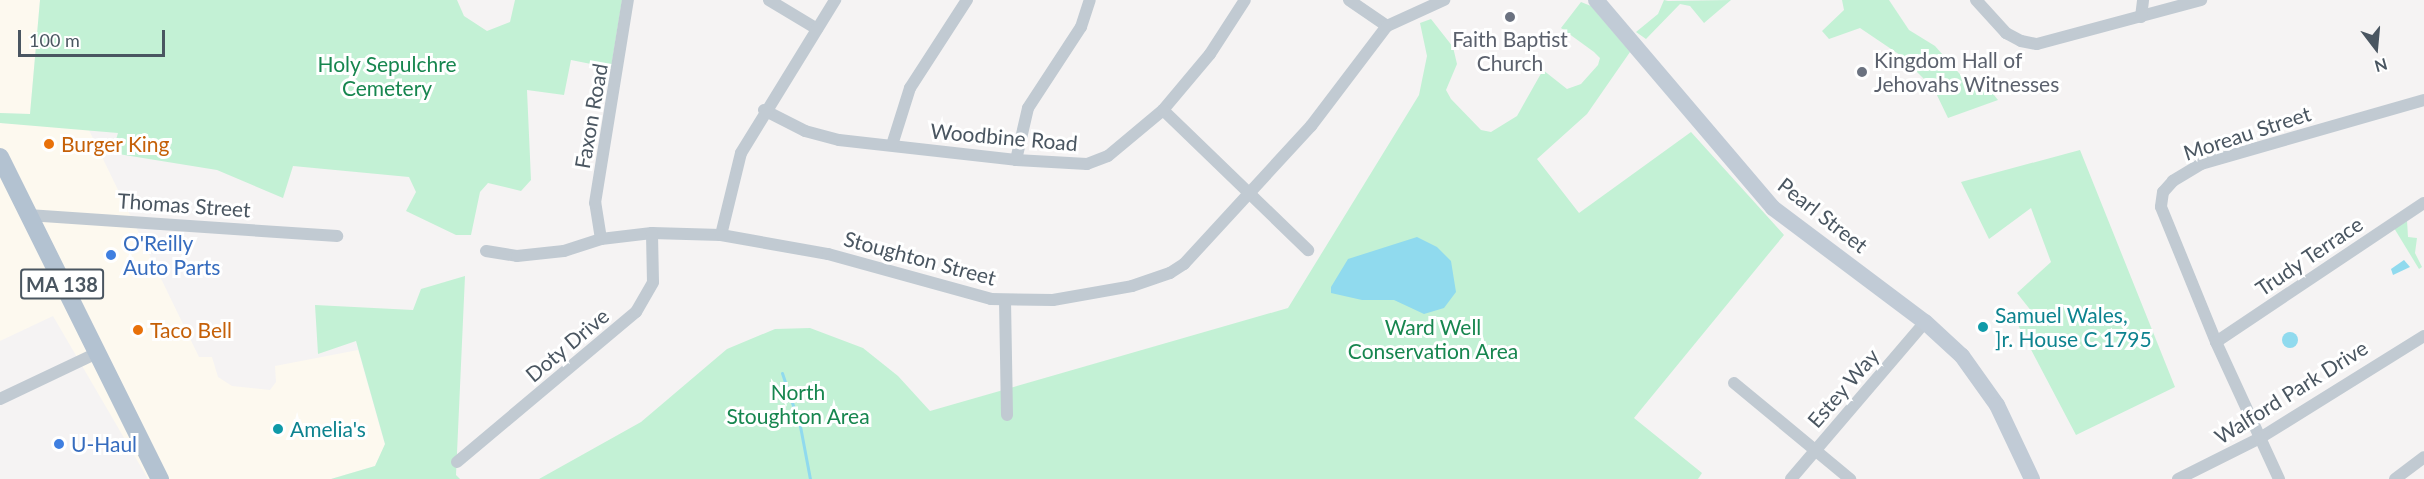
<!DOCTYPE html>
<style>
body{margin:0}
#map{position:relative;width:2424px;height:479px;overflow:hidden;background:#f5f3f3;font-family:Lato,sans-serif}
div>[style]{position:absolute}
.commercial>*{inset:0;background:#fdf9ef}
.green>*{inset:0;background:#c3f1d5}
.water>*{inset:0;background:#90daee}
.round{border-radius:50%}
.stream>*{height:3px;margin:-1.5px;padding:0 1.5px;transform-origin:1.5px;border-radius:1.5px;background:#90daee}
.street>*{height:12px;margin:-6px;padding:0 6px;transform-origin:6px;border-radius:6px;background:#c1cad2}
.secondary>*{height:16px;margin:-8px;padding:0 8px;transform-origin:8px;border-radius:8px;background:#c1cbd6}
.primary>*{height:18px;margin:-9px;padding:0 9px;transform-origin:9px;border-radius:9px;background:#b3c2d1}
.dots>*{width:16px;height:16px;translate:-50% -50%;box-sizing:border-box;border:3px solid #fff;border-radius:50%}
span{translate:-50% -50%;white-space:nowrap;text-align:center;line-height:1.15;-webkit-text-stroke:6px #fff;paint-order:stroke}
.shield-label span{padding:2px 4px;background:#fff;border:2px solid;border-radius:4px;-webkit-text-stroke-width:0}
.shield-label{font-size:20px;color:#4a5661;font-weight:700}
.worship-label{font-size:21px;color:#5b616d}
.left{translate:0 -50%;text-align:left}
.park-label{font-size:21px;color:#17864f}
.street-label{font-size:21px;color:#4a5661}
.food-label{font-size:21px;color:#c56008}
.shop-label{font-size:21px;color:#366cbe}
.culture-label{font-size:21px;color:#0d838f}
.north{position:absolute;left:2346px;top:18px;width:60px;height:60px;-webkit-text-stroke:4px #fff;paint-order:stroke;rotate:164deg;font-size:16px;font-weight:700;line-height:24px;text-align:center;color:#4a5661}
.north::after{content:'';display:block;margin:auto;width:21px;height:27px;background:#4a5661;clip-path:polygon(50% 0,100% 100%,50% 72%,0 100%)}
.scale{position:absolute;left:18px;top:30px;width:147px;height:27px;box-sizing:border-box;border:3px solid #4a5661;border-top:0;padding-left:8px;font-size:18px;line-height:21px;white-space:nowrap;color:#4a5661;-webkit-text-stroke:4px #fff;paint-order:stroke}
</style>
<div id="map">
<div class="commercial">
<i style="clip-path:polygon(0 0,40px 0,30px 114px,0 113px)"></i>
<i style="clip-path:polygon(0 123px,88px 128px,199px 357px,212px 357px,218px 377px,232px 386px,270px 390px,276px 382px,275px 366px,358px 350px,385px 445px,375px 466px,331px 479px,148px 479px,53px 316px,0 341px)"></i>
</div>
<div class="green">
<i style="clip-path:polygon(40px 0,457px 0,464px 16px,487px 31px,510px 22px,515px 0,622px 0,611px 68px,571px 60px,564px 95px,527px 90px,531px 180px,521px 191px,488px 183px,480px 192px,471px 235px,456px 235px,406px 211px,416px 192px,409px 177px,293px 166px,283px 198px,217px 170px,112px 153px,118px 133px,0 123px,0 113px,30px 114px)"></i>
<i style="clip-path:polygon(1664px 0,1668px 1px,1731px 0,1704px 23px,1690px 6px,1680px 4px,1646px 39px,1636px 32px,1658px 14px)"></i>
<i style="clip-path:polygon(1842px 0,1889px 0,1909px 30px,1935px 46px,1966px 81px,1990px 90px,1998px 100px,1948px 118px,1934px 89px,1900px 55px,1860px 28px,1829px 39px,1822px 31px,1844px 10px)"></i>
<i style="clip-path:polygon(1581px 2px,1591px 6px,1630px 52px,1587px 114px,1537px 159px,1579px 213px,1691px 132px,1784px 235px,1634px 418px,1702px 473px,1698px 479px,539px 479px,641px 422px,727px 349px,775px 329px,810px 328px,863px 348px,898px 376px,930px 411px,1288px 308px,1419px 95px,1427px 56px,1420px 23px,1431px 19px,1453px 47px,1457px 64px,1446px 90px,1451px 99px,1481px 130px,1491px 132px,1517px 116px,1543px 70px,1567px 89px,1581px 84px,1598px 65px,1600px 58px,1594px 52px,1561px 28px)"></i>
<i style="clip-path:polygon(2080px 150px,2175px 387px,2076px 435px,2018px 325px,2032px 312px,2017px 293px,2051px 262px,2031px 208px,1989px 239px,1961px 182px)"></i>
<i style="clip-path:polygon(2407px 220px,2408px 237px,2417px 238px,2415px 253px,2422px 267px,2419px 269px,2394px 228px)"></i>
<i style="clip-path:polygon(465px 276px,456px 475px,460px 479px,331px 479px,375px 466px,385px 444px,356px 341px,318px 354px,315px 305px,413px 310px,421px 289px)"></i>
</div>
<div class="water">
<i style="clip-path:polygon(1417px 237px,1437px 247px,1451px 261px,1456px 292px,1444px 308px,1424px 314px,1394px 300px,1362px 300px,1331px 293px,1331px 287px,1348px 259px)"></i>
<i style="clip-path:polygon(2404px 260px,2410px 267px,2393px 275px,2391px 269px)"></i>
<i class="round" style="left:2282px;top:332px;width:16px;height:16px"></i>
</div>
<div class="stream">
<i style="left:782px;top:373px;width:56px;rotate:71.2deg"></i>
<i style="left:800px;top:426px;width:54px;rotate:79.3deg"></i>
</div>
<div class="street">
<i style="left:769px;top:0;width:56px;rotate:31.1deg"></i>
<i style="left:1349px;top:0;width:46px;rotate:34.4deg"></i>
<i style="left:1976px;top:0;width:45px;rotate:47.7deg"></i>
<i style="left:2006px;top:33px;width:17px;rotate:28deg"></i>
<i style="left:2021px;top:41px;width:16px;rotate:11deg"></i>
<i style="left:2037px;top:44px;width:170px;rotate:-15deg"></i>
<i style="left:2141px;top:17px;width:17px;rotate:-83deg"></i>
<i style="left:2424px;top:100px;width:232px;rotate:164deg"></i>
<i style="left:2201px;top:164px;width:33px;rotate:149deg"></i>
<i style="left:2173px;top:181px;width:15px;rotate:132deg"></i>
<i style="left:2163px;top:192px;width:15px;rotate:98deg"></i>
<i style="left:2161px;top:207px;width:146px;rotate:67.8deg"></i>
<i style="left:2216px;top:342px;width:250px;rotate:-33.8deg"></i>
<i style="left:764px;top:110px;width:46px;rotate:27.1deg"></i>
<i style="left:805px;top:131px;width:35px;rotate:15deg"></i>
<i style="left:839px;top:140px;width:178px;rotate:6.4deg"></i>
<i style="left:1016px;top:160px;width:71px;rotate:3.2deg"></i>
<i style="left:1087px;top:164px;width:22px;rotate:-21deg"></i>
<i style="left:1108px;top:156px;width:72px;rotate:-39.9deg"></i>
<i style="left:1163px;top:110px;width:73px;rotate:-50deg"></i>
<i style="left:1210px;top:54px;width:64px;rotate:-57.1deg"></i>
<i style="left:1163px;top:110px;width:202px;rotate:44deg"></i>
<i style="left:892px;top:145px;width:60px;rotate:-72.5deg"></i>
<i style="left:910px;top:88px;width:105px;rotate:-57.1deg"></i>
<i style="left:1016px;top:160px;width:53px;rotate:-77deg"></i>
<i style="left:1028px;top:108px;width:97px;rotate:-56.8deg"></i>
<i style="left:1081px;top:27px;width:28px;rotate:-72deg"></i>
<i style="left:28px;top:215px;width:310px;rotate:3.9deg"></i>
<i style="left:721px;top:235px;width:84px;rotate:-76.3deg"></i>
<i style="left:741px;top:153px;width:180px;rotate:-58.4deg"></i>
<i style="left:601px;top:239px;width:36px;rotate:-99deg"></i>
<i style="left:595px;top:203px;width:206px;rotate:-80.8deg"></i>
<i style="left:486px;top:251px;width:31px;rotate:9deg"></i>
<i style="left:517px;top:256px;width:47px;rotate:-6.1deg"></i>
<i style="left:564px;top:251px;width:39px;rotate:-18deg"></i>
<i style="left:601px;top:239px;width:51px;rotate:-6.7deg"></i>
<i style="left:652px;top:233px;width:69px;rotate:1.7deg"></i>
<i style="left:721px;top:235px;width:109px;rotate:10.1deg"></i>
<i style="left:828px;top:254px;width:169px;rotate:15.4deg"></i>
<i style="left:991px;top:299px;width:62px;rotate:0.9deg"></i>
<i style="left:1053px;top:300px;width:80px;rotate:-10deg"></i>
<i style="left:1132px;top:286px;width:40px;rotate:-18.9deg"></i>
<i style="left:1170px;top:273px;width:17px;rotate:-33deg"></i>
<i style="left:1184px;top:264px;width:188px;rotate:-47.4deg"></i>
<i style="left:1311px;top:126px;width:126px;rotate:-52.8deg"></i>
<i style="left:1387px;top:26px;width:63px;rotate:-24.5deg"></i>
<i style="left:1005px;top:300px;width:115px;rotate:89deg"></i>
<i style="left:2216px;top:342px;width:151px;rotate:65.3deg"></i>
<i style="left:1734px;top:383px;width:151px;rotate:39.6deg"></i>
<i style="left:0;top:399px;width:107px;rotate:-25.4deg"></i>
<i style="left:457px;top:462px;width:234px;rotate:-40deg"></i>
<i style="left:636px;top:312px;width:34px;rotate:-60deg"></i>
<i style="left:653px;top:282px;width:49px;rotate:-91.2deg"></i>
<i style="left:1791px;top:479px;width:206px;rotate:-49.5deg"></i>
<i style="left:2178px;top:479px;width:92px;rotate:-26.6deg"></i>
<i style="left:2260px;top:438px;width:193px;rotate:-31.9deg"></i>
<i style="left:2395px;top:479px;width:36px;rotate:-37deg"></i>
</div>
<div class="secondary">
<i style="left:1596px;top:0;width:273px;rotate:49.6deg"></i>
<i style="left:1773px;top:208px;width:190px;rotate:36.9deg"></i>
<i style="left:1925px;top:322px;width:50px;rotate:42.6deg"></i>
<i style="left:1962px;top:356px;width:60px;rotate:54.5deg"></i>
<i style="left:1997px;top:405px;width:82px;rotate:64.7deg"></i>
</div>
<div class="primary">
<i style="left:0;top:157px;width:360px;rotate:63.6deg"></i>
</div>
<div class="dots">
<i style="left:1510px;top:17px;background:#6b7280"></i>
<i style="left:1862px;top:72px;background:#6b7280"></i>
<i style="left:49px;top:144px;background:#e8710a"></i>
<i style="left:111px;top:255px;background:#3f7fe0"></i>
<i style="left:1983px;top:327px;background:#0f9aa8"></i>
<i style="left:138px;top:330px;background:#e8710a"></i>
<i style="left:278px;top:429px;background:#0f9aa8"></i>
<i style="left:59px;top:444px;background:#3f7fe0"></i>
</div>
<div class="shield-label">
<span style="left:62px;top:284px">MA 138</span>
</div>
<div class="worship-label">
<span style="left:1510px;top:51px">Faith Baptist<br>Church</span>
<span class="left" style="left:1874px;top:72px">Kingdom Hall of<br>Jehovahs Witnesses</span>
</div>
<div class="park-label">
<span style="left:387px;top:76px">Holy Sepulchre<br>Cemetery</span>
<span style="left:1433px;top:339px">Ward Well<br>Conservation Area</span>
<span style="left:798px;top:404px">North<br>Stoughton Area</span>
</div>
<div class="street-label">
<span style="left:591px;top:116px;rotate:-80deg">Faxon Road</span>
<span style="left:2247px;top:133px;rotate:-18deg">Moreau Street</span>
<span style="left:1004px;top:137px;rotate:5deg">Woodbine Road</span>
<span style="left:184px;top:205px;rotate:4deg">Thomas Street</span>
<span style="left:1823px;top:215px;rotate:38deg">Pearl Street</span>
<span style="left:2309px;top:256px;rotate:-34deg">Trudy Terrace</span>
<span style="left:920px;top:258px;rotate:15deg">Stoughton Street</span>
<span style="left:567px;top:345px;rotate:-40deg">Doty Drive</span>
<span style="left:1843px;top:388px;rotate:-49deg">Estey Way</span>
<span style="left:2291px;top:392px;rotate:-32deg">Walford Park Drive</span>
</div>
<div class="food-label">
<span class="left" style="left:61px;top:144px">Burger King</span>
<span class="left" style="left:150px;top:330px">Taco Bell</span>
</div>
<div class="shop-label">
<span class="left" style="left:123px;top:255px">O'Reilly<br>Auto Parts</span>
<span class="left" style="left:71px;top:444px">U-Haul</span>
</div>
<div class="culture-label">
<span class="left" style="left:1995px;top:327px">Samuel Wales,<br>]r. House C 1795</span>
<span class="left" style="left:290px;top:429px">Amelia's</span>
</div>
<div class="north">N</div>
<div class="scale">100 m</div>
</div>
